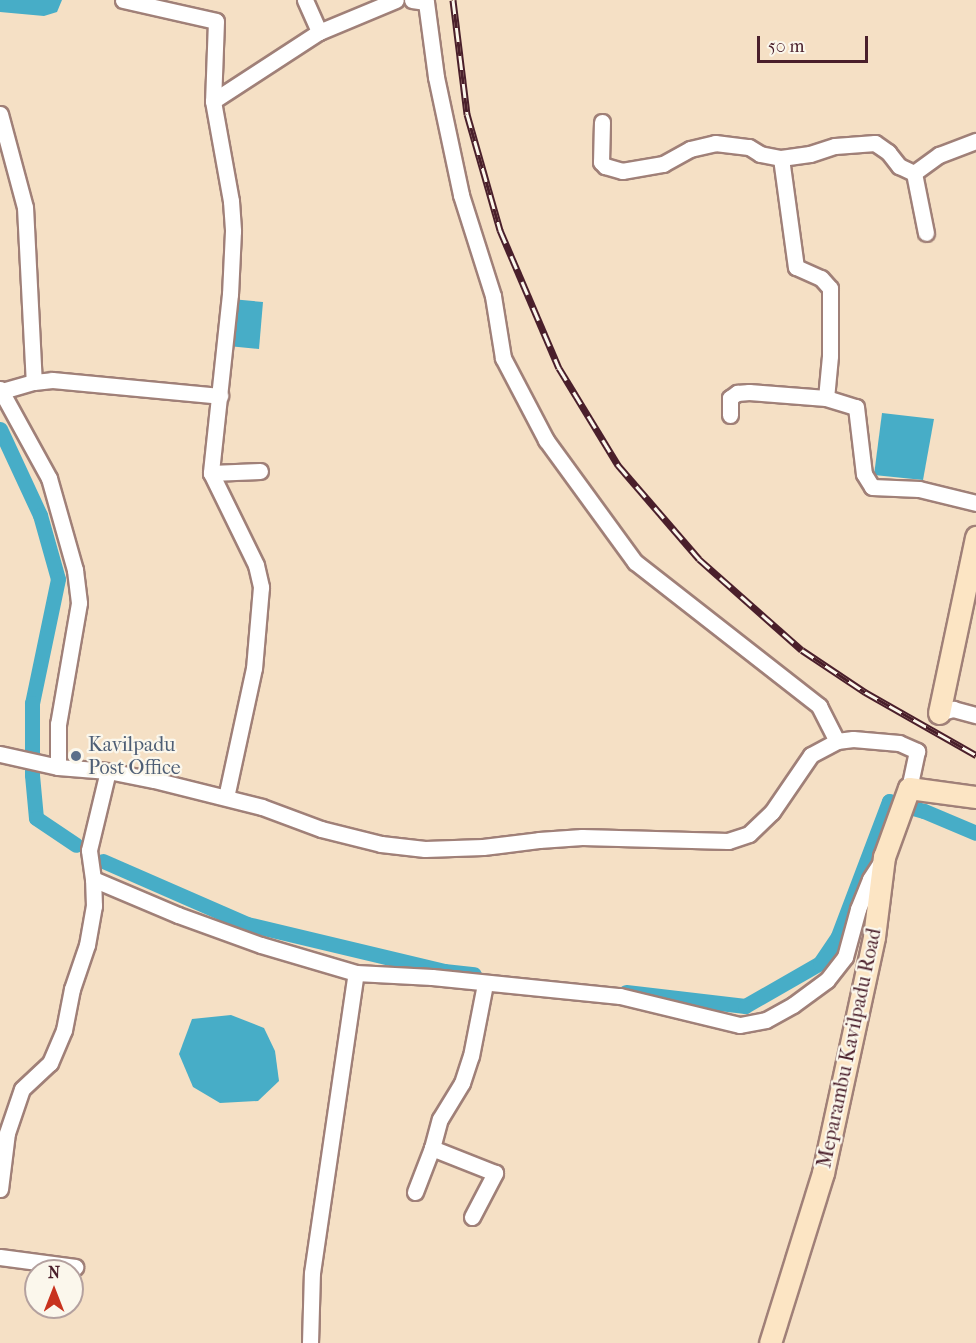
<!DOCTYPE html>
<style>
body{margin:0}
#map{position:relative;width:976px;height:1343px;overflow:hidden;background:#f5e0c5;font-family:"IM FELL French Canon",serif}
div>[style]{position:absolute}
.water>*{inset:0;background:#47adc7}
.canal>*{height:15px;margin:-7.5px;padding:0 7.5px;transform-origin:7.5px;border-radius:7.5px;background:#47adc7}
.roads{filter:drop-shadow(2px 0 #a08078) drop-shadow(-2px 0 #a08078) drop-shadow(0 2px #a08078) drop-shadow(0 -2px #a08078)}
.street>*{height:15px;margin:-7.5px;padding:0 7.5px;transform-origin:7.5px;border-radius:7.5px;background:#fff}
.secondary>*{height:21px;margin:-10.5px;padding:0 10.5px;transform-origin:10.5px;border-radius:10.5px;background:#fce5c4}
.rail>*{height:7px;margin-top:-3.5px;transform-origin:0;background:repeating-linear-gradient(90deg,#fbf7ec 0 14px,#4a1f2b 0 28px);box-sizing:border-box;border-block:2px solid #4a1f2b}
.dots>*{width:16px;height:16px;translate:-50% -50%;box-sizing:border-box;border:3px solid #fbf7ec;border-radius:50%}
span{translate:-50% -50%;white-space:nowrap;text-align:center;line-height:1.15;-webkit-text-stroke:4.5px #fbf7ec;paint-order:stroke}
.service-label{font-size:20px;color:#4e5e75}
.left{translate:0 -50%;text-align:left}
.street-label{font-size:20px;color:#4a1f2b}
.north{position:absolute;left:24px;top:1259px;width:60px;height:60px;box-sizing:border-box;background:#fbf7ec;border:2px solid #b4a19f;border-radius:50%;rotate:0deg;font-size:16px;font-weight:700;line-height:24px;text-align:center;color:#4a1f2b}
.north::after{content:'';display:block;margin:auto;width:21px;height:27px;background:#c8321e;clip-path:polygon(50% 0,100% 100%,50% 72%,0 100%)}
.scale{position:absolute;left:757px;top:36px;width:111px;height:27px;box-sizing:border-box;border:3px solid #4a1f2b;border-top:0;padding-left:8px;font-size:18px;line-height:21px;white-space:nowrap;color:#4a1f2b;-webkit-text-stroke:4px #fbf7ec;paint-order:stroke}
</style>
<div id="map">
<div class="water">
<i style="clip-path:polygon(0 0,62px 0,57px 12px,44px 16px,0 12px)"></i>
<i style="clip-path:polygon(231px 299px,263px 302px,259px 349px,228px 346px)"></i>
<i style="clip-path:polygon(882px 413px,934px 419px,923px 480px,874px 475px)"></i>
<i style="clip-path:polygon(231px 1015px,264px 1028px,275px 1051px,279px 1081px,258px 1101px,220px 1103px,193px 1087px,179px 1054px,192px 1019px)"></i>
</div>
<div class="canal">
<i style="left:0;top:429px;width:95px;rotate:65.1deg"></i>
<i style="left:40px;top:515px;width:66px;rotate:74.3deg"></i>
<i style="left:58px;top:579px;width:127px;rotate:101.8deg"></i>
<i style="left:32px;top:703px;width:72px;rotate:90deg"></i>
<i style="left:32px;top:775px;width:43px;rotate:84.7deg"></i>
<i style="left:36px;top:818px;width:48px;rotate:34deg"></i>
<i style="left:103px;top:861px;width:157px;rotate:23.6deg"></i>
<i style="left:247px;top:924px;width:203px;rotate:13.4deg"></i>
<i style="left:444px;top:971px;width:30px;rotate:6deg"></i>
<i style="left:626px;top:992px;width:120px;rotate:6.7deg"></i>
<i style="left:745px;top:1006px;width:86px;rotate:-29.8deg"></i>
<i style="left:820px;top:963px;width:32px;rotate:-56deg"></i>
<i style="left:838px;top:936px;width:144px;rotate:-69.3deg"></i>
<i style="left:889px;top:801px;width:36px;rotate:16deg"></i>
<i style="left:924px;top:811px;width:56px;rotate:22.9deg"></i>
</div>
<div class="roads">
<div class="street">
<i style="left:123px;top:0;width:95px;rotate:12.7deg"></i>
<i style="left:216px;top:21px;width:80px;rotate:92.1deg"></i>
<i style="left:213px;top:101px;width:102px;rotate:79.8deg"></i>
<i style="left:231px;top:201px;width:30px;rotate:86deg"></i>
<i style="left:233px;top:231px;width:63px;rotate:92.7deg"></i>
<i style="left:230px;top:294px;width:180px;rotate:96.1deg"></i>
<i style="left:211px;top:473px;width:102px;rotate:63.9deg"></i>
<i style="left:256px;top:565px;width:23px;rotate:77deg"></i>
<i style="left:261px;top:587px;width:81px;rotate:94.9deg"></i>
<i style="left:254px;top:668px;width:132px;rotate:102.2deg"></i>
<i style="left:305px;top:0;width:35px;rotate:66deg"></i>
<i style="left:412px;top:0;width:14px;rotate:8deg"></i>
<i style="left:426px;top:2px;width:76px;rotate:82.4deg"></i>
<i style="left:436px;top:77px;width:121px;rotate:78deg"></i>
<i style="left:461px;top:195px;width:106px;rotate:72.4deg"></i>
<i style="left:493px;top:296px;width:63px;rotate:80.8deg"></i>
<i style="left:503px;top:358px;width:93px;rotate:62.3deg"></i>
<i style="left:546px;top:440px;width:151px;rotate:53.9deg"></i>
<i style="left:635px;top:562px;width:234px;rotate:38deg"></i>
<i style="left:819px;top:706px;width:39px;rotate:63deg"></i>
<i style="left:213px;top:101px;width:126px;rotate:-33.1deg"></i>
<i style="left:319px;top:32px;width:83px;rotate:-22.6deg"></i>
<i style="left:0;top:114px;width:96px;rotate:75deg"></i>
<i style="left:25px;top:207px;width:175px;rotate:87.1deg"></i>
<i style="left:602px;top:122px;width:40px;rotate:91.4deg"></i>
<i style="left:601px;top:162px;width:6px;rotate:45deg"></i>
<i style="left:605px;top:166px;width:18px;rotate:16deg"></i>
<i style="left:622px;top:171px;width:42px;rotate:-9.7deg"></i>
<i style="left:663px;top:164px;width:31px;rotate:-29deg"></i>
<i style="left:690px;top:149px;width:26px;rotate:-13deg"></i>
<i style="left:715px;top:143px;width:34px;rotate:7deg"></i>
<i style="left:749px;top:147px;width:13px;rotate:32deg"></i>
<i style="left:760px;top:154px;width:21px;rotate:11deg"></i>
<i style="left:781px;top:158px;width:29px;rotate:-8deg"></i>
<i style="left:810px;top:154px;width:26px;rotate:-18deg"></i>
<i style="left:835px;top:146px;width:40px;rotate:-4.3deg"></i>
<i style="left:875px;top:143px;width:16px;rotate:35deg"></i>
<i style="left:888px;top:152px;width:18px;rotate:52deg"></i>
<i style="left:899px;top:166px;width:17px;rotate:25deg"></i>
<i style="left:914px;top:173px;width:31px;rotate:-36deg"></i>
<i style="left:939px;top:155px;width:40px;rotate:-21deg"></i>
<i style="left:781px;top:158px;width:110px;rotate:82.2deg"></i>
<i style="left:796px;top:267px;width:27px;rotate:24deg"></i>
<i style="left:821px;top:278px;width:13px;rotate:48deg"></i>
<i style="left:830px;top:288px;width:68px;rotate:90deg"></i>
<i style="left:830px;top:356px;width:42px;rotate:95.4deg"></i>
<i style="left:914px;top:173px;width:61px;rotate:78.7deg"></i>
<i style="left:0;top:389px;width:102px;rotate:61.2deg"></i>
<i style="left:49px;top:478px;width:96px;rotate:74.2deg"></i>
<i style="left:75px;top:570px;width:33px;rotate:83deg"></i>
<i style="left:79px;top:603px;width:123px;rotate:99.8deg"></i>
<i style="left:58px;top:724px;width:43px;rotate:90deg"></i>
<i style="left:2px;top:391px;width:33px;rotate:-16deg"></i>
<i style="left:34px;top:382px;width:18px;rotate:-6deg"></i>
<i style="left:52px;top:380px;width:169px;rotate:5.4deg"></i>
<i style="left:730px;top:415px;width:17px;rotate:-90deg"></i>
<i style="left:730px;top:398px;width:9px;rotate:-36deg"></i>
<i style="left:737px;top:393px;width:12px;rotate:-5deg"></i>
<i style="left:749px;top:392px;width:77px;rotate:4.5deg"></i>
<i style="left:826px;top:398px;width:31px;rotate:17deg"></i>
<i style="left:856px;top:407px;width:67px;rotate:83.2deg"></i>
<i style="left:864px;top:474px;width:15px;rotate:58deg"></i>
<i style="left:872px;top:487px;width:47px;rotate:2.4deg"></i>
<i style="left:919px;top:489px;width:59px;rotate:13.8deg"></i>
<i style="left:211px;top:473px;width:49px;rotate:-2.3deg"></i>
<i style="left:939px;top:713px;width:15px;rotate:-16deg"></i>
<i style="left:953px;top:709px;width:24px;rotate:15deg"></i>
<i style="left:0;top:754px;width:59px;rotate:12.6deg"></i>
<i style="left:58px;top:767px;width:50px;rotate:4.6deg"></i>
<i style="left:108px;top:771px;width:47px;rotate:11.1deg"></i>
<i style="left:154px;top:780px;width:111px;rotate:14deg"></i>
<i style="left:262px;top:807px;width:63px;rotate:20.4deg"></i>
<i style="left:321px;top:829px;width:62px;rotate:14deg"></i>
<i style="left:381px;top:844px;width:44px;rotate:6.5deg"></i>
<i style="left:425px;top:849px;width:58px;rotate:-2deg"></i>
<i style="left:483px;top:847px;width:56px;rotate:-7.1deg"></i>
<i style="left:539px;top:840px;width:43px;rotate:-4deg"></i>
<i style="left:582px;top:837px;width:146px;rotate:1.6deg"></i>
<i style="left:728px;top:841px;width:22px;rotate:-18deg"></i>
<i style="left:749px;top:834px;width:32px;rotate:-44deg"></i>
<i style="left:772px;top:812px;width:69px;rotate:-55.6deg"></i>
<i style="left:811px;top:755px;width:30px;rotate:-28deg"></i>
<i style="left:837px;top:741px;width:16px;rotate:-7deg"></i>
<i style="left:853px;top:739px;width:46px;rotate:5deg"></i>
<i style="left:899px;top:743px;width:20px;rotate:24deg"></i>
<i style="left:917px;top:751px;width:38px;rotate:102deg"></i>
<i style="left:93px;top:879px;width:29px;rotate:-98deg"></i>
<i style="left:89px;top:850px;width:81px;rotate:-76.5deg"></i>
<i style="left:0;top:1189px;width:56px;rotate:-82.9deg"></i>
<i style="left:7px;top:1133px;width:46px;rotate:-71.2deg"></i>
<i style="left:22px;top:1089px;width:38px;rotate:-43deg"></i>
<i style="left:50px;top:1063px;width:36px;rotate:-67deg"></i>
<i style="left:64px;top:1030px;width:42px;rotate:-79deg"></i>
<i style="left:72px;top:989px;width:46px;rotate:-71.2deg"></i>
<i style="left:87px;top:945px;width:40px;rotate:-80deg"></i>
<i style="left:94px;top:906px;width:27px;rotate:-92deg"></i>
<i style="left:93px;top:879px;width:92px;rotate:23deg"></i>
<i style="left:178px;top:915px;width:88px;rotate:19.9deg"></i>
<i style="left:261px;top:945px;width:99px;rotate:16.4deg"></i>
<i style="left:356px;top:973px;width:76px;rotate:3deg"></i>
<i style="left:432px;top:977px;width:189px;rotate:5.8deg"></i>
<i style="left:620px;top:996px;width:123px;rotate:13.6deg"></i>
<i style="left:740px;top:1025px;width:26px;rotate:-11deg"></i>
<i style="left:766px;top:1020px;width:31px;rotate:-29deg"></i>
<i style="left:793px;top:1005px;width:42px;rotate:-36.3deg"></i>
<i style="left:827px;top:980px;width:29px;rotate:-52deg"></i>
<i style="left:845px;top:957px;width:50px;rotate:-74.8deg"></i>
<i style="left:858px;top:909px;width:32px;rotate:-68deg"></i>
<i style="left:870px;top:879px;width:20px;rotate:-57deg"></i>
<i style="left:415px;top:1192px;width:47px;rotate:-68.9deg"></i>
<i style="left:472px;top:1217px;width:50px;rotate:-62.4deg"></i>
<i style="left:495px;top:1173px;width:68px;rotate:-158.4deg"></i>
<i style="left:432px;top:1148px;width:30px;rotate:-75deg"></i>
<i style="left:440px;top:1119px;width:42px;rotate:-58.6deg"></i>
<i style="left:462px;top:1083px;width:28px;rotate:-72deg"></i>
<i style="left:471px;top:1056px;width:73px;rotate:-79deg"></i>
<i style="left:0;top:1257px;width:76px;rotate:7.6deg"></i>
<i style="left:310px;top:1343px;width:70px;rotate:-88.4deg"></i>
<i style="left:312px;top:1273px;width:303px;rotate:-81.7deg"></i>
</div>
<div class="secondary">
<i style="left:939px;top:713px;width:180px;rotate:-78.1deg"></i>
<i style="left:770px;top:1343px;width:178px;rotate:-72.7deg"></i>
<i style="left:823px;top:1173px;width:241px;rotate:-77.8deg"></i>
<i style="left:874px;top:937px;width:81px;rotate:-82.9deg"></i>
<i style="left:884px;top:857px;width:73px;rotate:-70.1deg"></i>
<i style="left:909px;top:788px;width:68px;rotate:7.7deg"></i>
</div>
</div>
<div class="rail">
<i style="left:453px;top:0;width:115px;rotate:83deg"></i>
<i style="left:467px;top:114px;width:121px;rotate:74.1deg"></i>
<i style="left:500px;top:230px;width:150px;rotate:66.9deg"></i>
<i style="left:559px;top:368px;width:114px;rotate:58.7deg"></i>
<i style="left:618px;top:465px;width:124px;rotate:49.2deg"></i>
<i style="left:699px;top:559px;width:137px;rotate:41.5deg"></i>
<i style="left:802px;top:650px;width:76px;rotate:33.7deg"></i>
<i style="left:865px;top:692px;width:128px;rotate:29.6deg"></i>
</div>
<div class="dots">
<i style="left:76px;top:756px;background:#5c6f8a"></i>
</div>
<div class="service-label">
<span class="left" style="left:88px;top:756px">Kavilpadu<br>Post Office</span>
</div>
<div class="street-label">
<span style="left:849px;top:1048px;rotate:-78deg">Meparambu Kavilpadu Road</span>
</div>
<div class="north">N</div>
<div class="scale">50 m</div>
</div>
